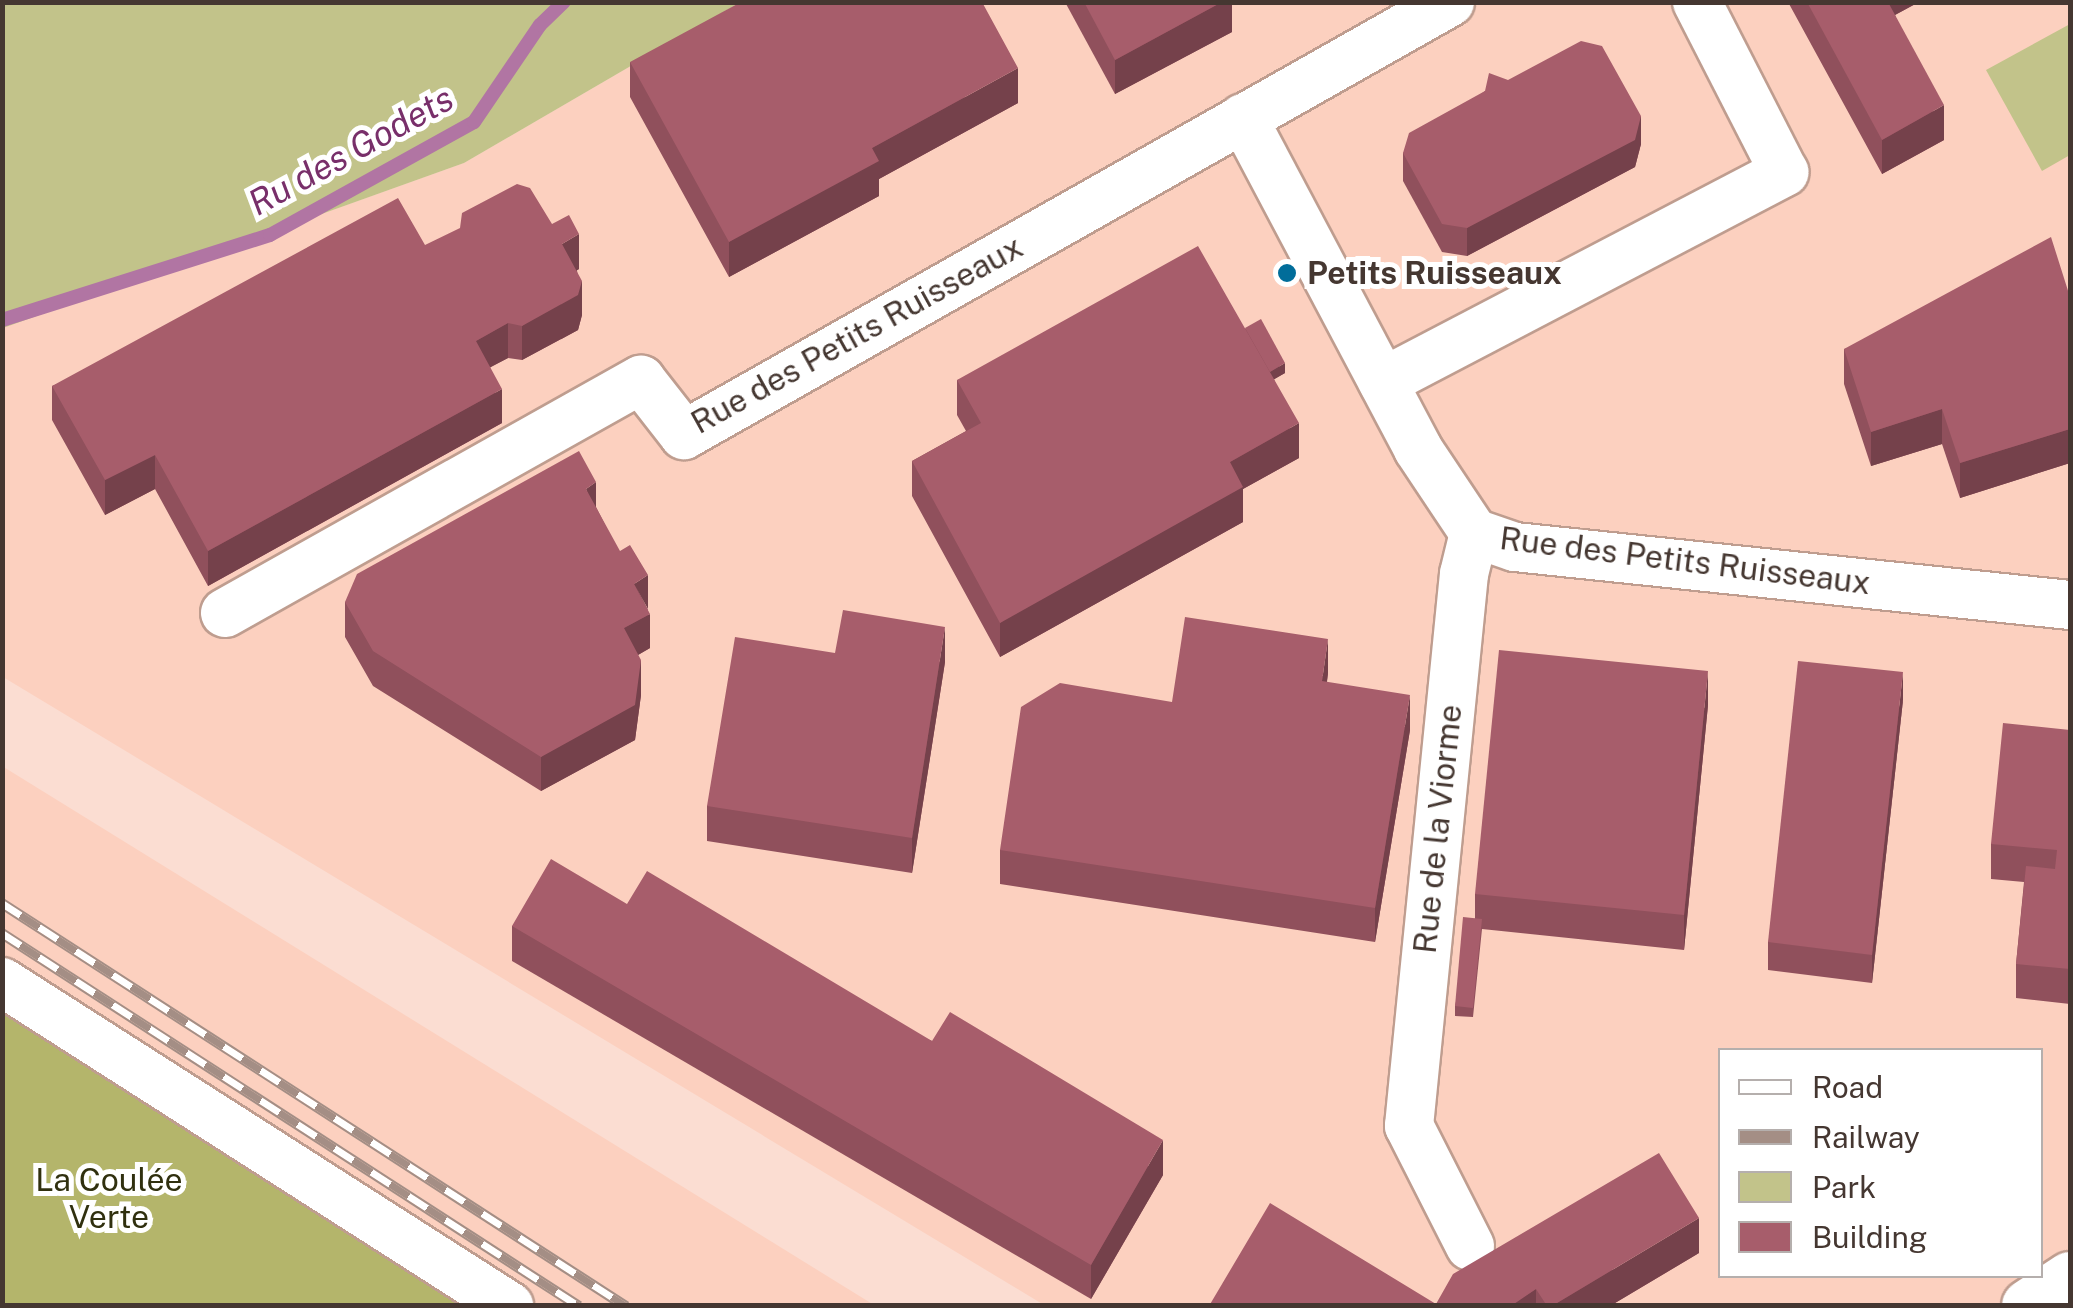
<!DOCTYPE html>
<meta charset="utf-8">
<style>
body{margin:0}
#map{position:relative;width:2073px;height:1308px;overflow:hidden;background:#fbddd2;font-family:"Public Sans",sans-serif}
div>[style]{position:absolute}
.built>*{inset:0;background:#fcd0bf}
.green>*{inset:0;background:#c2c38a}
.forest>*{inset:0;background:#b4b56b}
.stream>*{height:14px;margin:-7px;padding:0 7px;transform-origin:7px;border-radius:7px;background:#b175a3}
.roads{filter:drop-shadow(2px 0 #bf9d8f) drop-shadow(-2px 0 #bf9d8f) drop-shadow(0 2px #bf9d8f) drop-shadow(0 -2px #bf9d8f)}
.minor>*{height:48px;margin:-24px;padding:0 24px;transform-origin:24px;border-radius:24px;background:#fff}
.major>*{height:55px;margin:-27.5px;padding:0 27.5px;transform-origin:27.5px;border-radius:27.5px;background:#fff}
.rail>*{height:11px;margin-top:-5.5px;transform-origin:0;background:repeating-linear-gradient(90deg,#fff 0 22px,#a48e85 0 44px);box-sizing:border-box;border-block:2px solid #a48e85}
.wall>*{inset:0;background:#90505c}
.shaded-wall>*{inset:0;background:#75414b}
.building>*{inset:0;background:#a75d6b}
.dots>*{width:28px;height:28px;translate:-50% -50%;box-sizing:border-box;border:5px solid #fff;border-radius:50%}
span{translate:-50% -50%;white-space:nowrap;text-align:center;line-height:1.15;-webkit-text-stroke:10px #fff;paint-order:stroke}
.poi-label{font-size:32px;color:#453731;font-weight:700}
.left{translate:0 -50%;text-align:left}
.street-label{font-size:32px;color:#453731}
.park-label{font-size:32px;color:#30300f}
.water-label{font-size:35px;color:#782f6a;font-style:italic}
.frame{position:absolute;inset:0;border:5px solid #453731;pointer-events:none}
.legend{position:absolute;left:1718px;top:1048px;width:325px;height:230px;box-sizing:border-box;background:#fff;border:2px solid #b5afad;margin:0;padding:12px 18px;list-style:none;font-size:30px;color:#453731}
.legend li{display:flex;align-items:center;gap:20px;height:50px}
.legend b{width:50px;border:2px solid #b5afad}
</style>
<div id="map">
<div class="built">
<i style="clip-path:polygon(evenodd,739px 3px,2070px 3px,2070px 1305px,1044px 1305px,3px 677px,2px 328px,464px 163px,739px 3px,1720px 1050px,2040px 1050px,2040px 1276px,1720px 1276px,1720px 1050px)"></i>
<i style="clip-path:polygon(2px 766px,874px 1305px,476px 1305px,3px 1006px)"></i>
</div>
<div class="green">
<i style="clip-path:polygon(3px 3px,739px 3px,464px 163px,3px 328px)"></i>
<i style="clip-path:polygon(2070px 24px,2070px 155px,2042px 171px,1986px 70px)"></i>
</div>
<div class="forest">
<i style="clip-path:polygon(3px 1006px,476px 1305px,3px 1305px)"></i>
</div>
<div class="stream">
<i style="left:2px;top:320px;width:281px;rotate:-17.6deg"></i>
<i style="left:270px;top:235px;width:233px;rotate:-29deg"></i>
<i style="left:474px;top:122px;width:117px;rotate:-55.8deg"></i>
<i style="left:540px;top:25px;width:33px;rotate:-44deg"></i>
</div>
<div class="roads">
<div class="minor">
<i style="left:1243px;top:118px;width:374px;rotate:62.1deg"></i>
<i style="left:1418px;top:449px;width:101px;rotate:56.3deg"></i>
<i style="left:1474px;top:533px;width:43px;rotate:18.9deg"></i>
<i style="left:1515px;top:547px;width:558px;rotate:5.97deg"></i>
<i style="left:1383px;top:382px;width:453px;rotate:-27.6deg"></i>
<i style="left:1784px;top:172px;width:191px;rotate:-117.1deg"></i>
<i style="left:225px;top:613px;width:477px;rotate:-29.3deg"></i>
<i style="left:641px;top:380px;width:70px;rotate:52deg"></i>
<i style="left:684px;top:435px;width:880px;rotate:-29.48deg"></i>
<i style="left:2px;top:982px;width:602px;rotate:32.58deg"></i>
<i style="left:1470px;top:1246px;width:135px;rotate:-116.9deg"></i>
<i style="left:1409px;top:1126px;width:555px;rotate:-84.31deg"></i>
<i style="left:1464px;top:574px;width:42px;rotate:-76.3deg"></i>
</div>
<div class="major">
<i style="left:2029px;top:1306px;width:49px;rotate:-33.4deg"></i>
</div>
</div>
<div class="rail">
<i style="left:2px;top:903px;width:743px;rotate:32.86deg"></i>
<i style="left:2px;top:933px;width:687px;rotate:32.88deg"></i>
</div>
<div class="wall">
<i style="clip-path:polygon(1065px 2px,1232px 2px,1232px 32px,1115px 94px)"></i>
<i style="clip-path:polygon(1788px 2px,1919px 2px,1895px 15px,1944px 140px,1882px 174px)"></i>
<i style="clip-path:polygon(630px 62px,1018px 103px,879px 179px,879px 196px,729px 277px,630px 97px)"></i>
<i style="clip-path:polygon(1485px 91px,1641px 144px,1635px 167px,1467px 256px,1442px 252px,1403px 181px,1403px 153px)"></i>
<i style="clip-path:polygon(425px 245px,579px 269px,577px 270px,582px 315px,578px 330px,522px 360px,508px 358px,490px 367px,502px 423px,208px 586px,155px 489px,105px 515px,52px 420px,52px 386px)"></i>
<i style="clip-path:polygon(2070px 297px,2070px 463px,1960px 498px,1942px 444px,1871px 466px,1844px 384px,1844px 349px)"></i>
<i style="clip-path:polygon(1245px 328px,1285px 373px,1274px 379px,1299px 458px,1243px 489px,1243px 522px,1000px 657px,912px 496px,912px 461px,966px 431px,957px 415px,957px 380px)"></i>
<i style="clip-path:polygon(596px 507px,648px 610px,650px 648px,638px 655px,641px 695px,635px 740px,541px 791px,373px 686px,345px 637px,345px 602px)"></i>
<i style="clip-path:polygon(835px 653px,945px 662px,912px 873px,707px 841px,707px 806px)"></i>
<i style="clip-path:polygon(1328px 673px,1327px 682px,1410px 730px,1375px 942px,1000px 884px,1000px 850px)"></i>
<i style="clip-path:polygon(1903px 700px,1872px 983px,1768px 970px,1768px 942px)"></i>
<i style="clip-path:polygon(1708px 705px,1684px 950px,1482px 929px,1473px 1017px,1455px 1016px,1455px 1006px,1475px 918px,1475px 894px)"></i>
<i style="clip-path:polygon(2070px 730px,2070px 1004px,2016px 998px,2016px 964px,2024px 882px,1991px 879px,1991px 844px)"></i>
<i style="clip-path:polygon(627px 904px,932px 1041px,1163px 1175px,1091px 1299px,512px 961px,512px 926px)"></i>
<i style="clip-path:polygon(1699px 1253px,1610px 1306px,1209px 1306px,1436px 1304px)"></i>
</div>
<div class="shaded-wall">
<i style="clip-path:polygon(1222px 2px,1232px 2px,1232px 32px,1115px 94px,1115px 60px)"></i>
<i style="clip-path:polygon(1880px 2px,1919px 2px,1880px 23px)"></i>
<i style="clip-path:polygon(1018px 68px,1018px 103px,879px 179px,879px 196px,729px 277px,729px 242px,872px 148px)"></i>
<i style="clip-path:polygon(1944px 105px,1944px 140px,1882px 174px,1882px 140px)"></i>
<i style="clip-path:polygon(1641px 116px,1641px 144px,1635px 167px,1467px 256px,1467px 228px)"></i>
<i style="clip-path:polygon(579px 234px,579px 269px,562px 279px,562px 244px)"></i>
<i style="clip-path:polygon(582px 281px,582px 315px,578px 330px,522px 360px,522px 326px)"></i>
<i style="clip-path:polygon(508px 323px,508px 358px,476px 375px,476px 341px)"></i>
<i style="clip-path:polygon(1285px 363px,1285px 373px,1261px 387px,1261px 377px)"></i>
<i style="clip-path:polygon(502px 389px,502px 423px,208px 586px,208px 551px)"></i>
<i style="clip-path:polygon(1942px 409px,1942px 444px,1871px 466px,1871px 432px)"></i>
<i style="clip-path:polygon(1299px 423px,1299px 458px,1243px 489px,1243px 522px,1000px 657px,1000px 623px,1230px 462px)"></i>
<i style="clip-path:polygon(2070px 429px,2070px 463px,1960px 498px,1960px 463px)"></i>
<i style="clip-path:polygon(155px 455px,155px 489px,105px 515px,105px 480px)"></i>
<i style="clip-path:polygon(596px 482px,596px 517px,586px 489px)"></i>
<i style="clip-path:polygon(648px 575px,648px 609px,634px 584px)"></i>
<i style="clip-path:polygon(650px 614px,650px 648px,624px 663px,624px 628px)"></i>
<i style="clip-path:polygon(945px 627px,945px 662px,912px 873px,912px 838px)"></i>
<i style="clip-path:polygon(1328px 639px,1328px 673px,1322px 716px,1322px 681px)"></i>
<i style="clip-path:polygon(641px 660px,641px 695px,635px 740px,541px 791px,541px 757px)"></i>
<i style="clip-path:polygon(1708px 671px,1708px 705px,1684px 950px,1684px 915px)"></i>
<i style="clip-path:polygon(1903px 672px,1903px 700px,1872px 983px,1872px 955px)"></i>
<i style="clip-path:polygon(1410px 695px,1410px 730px,1375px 942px,1375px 908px)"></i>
<i style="clip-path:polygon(1163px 1140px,1163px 1175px,1091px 1299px,1091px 1265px)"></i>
<i style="clip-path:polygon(1699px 1218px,1699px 1253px,1610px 1306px,1552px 1306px)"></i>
<i style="clip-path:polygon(1536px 1289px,1536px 1306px,1511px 1306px,1512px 1304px)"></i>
</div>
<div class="building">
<i style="clip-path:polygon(741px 2px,982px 2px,1018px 68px,872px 148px,879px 161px,729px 242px,630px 62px)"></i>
<i style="clip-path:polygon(1084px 2px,1222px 2px,1115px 60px)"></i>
<i style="clip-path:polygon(1807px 2px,1888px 2px,1944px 105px,1882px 140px)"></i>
<i style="clip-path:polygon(1581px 41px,1602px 46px,1641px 116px,1635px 140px,1467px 228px,1442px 224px,1403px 153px,1409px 133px,1485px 91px,1489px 73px,1508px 80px)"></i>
<i style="clip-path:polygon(517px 184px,530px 188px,552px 224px,569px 215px,579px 234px,562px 244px,582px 281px,578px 295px,522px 326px,508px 323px,476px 341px,502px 389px,208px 551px,155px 455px,105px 480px,52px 386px,398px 198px,425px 245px,460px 228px,462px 213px)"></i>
<i style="clip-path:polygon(2051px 237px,2070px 297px,2070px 429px,1960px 463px,1942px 409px,1871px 432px,1844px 349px)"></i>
<i style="clip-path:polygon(1198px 246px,1299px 423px,1230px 462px,1243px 487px,1000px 623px,912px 461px,981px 423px,957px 380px)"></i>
<i style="clip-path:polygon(1261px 319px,1285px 363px,1270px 372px,1245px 328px)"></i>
<i style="clip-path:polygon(579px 451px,596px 482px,586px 489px,620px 551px,630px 545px,648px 575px,634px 584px,650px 614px,624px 628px,641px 660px,635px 705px,541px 757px,373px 651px,345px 602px,357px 574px)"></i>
<i style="clip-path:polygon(843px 610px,945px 627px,912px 838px,707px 806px,735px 637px,835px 653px)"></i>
<i style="clip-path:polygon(1185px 617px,1328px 639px,1322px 681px,1410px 695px,1375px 908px,1000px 850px,1021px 707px,1060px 683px,1172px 702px)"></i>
<i style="clip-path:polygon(1499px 650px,1708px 671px,1684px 915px,1475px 894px)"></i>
<i style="clip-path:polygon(1798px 661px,1903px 672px,1872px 955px,1768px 942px)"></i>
<i style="clip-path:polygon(2003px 723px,2070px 730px,2070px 853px,2068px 871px,2070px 871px,2070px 969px,2016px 964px,2026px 866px,2055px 869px,2057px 850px,1991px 844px)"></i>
<i style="clip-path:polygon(551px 859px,627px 904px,647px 871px,932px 1041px,950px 1012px,1163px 1140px,1091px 1265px,512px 926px)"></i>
<i style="clip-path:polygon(1463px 917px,1482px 919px,1473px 1008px,1455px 1006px)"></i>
<i style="clip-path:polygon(1659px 1153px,1699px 1218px,1552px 1306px,1547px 1306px,1536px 1289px,1511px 1306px,1209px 1306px,1270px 1203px,1436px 1304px,1453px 1274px)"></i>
</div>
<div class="dots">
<i style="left:1287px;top:273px;background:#016d9a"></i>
</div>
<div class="poi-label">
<span class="left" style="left:1307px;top:273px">Petits Ruisseaux</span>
</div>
<div class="street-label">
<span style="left:857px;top:335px;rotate:-29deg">Rue des Petits Ruisseaux</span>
<span style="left:1685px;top:561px;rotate:7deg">Rue des Petits Ruisseaux</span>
<span style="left:1438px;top:829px;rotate:-84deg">Rue de la Viorme</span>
</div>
<div class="park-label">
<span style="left:109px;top:1199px">La Coulée<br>Verte</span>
</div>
<div class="water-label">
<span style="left:351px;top:151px;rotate:-29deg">Ru des Godets</span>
</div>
<div class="frame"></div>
<ul class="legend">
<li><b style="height:12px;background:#fff"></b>Road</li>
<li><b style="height:12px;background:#a48e85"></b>Railway</li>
<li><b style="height:28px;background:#c2c38a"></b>Park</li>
<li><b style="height:28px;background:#a75d6b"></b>Building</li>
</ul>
</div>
